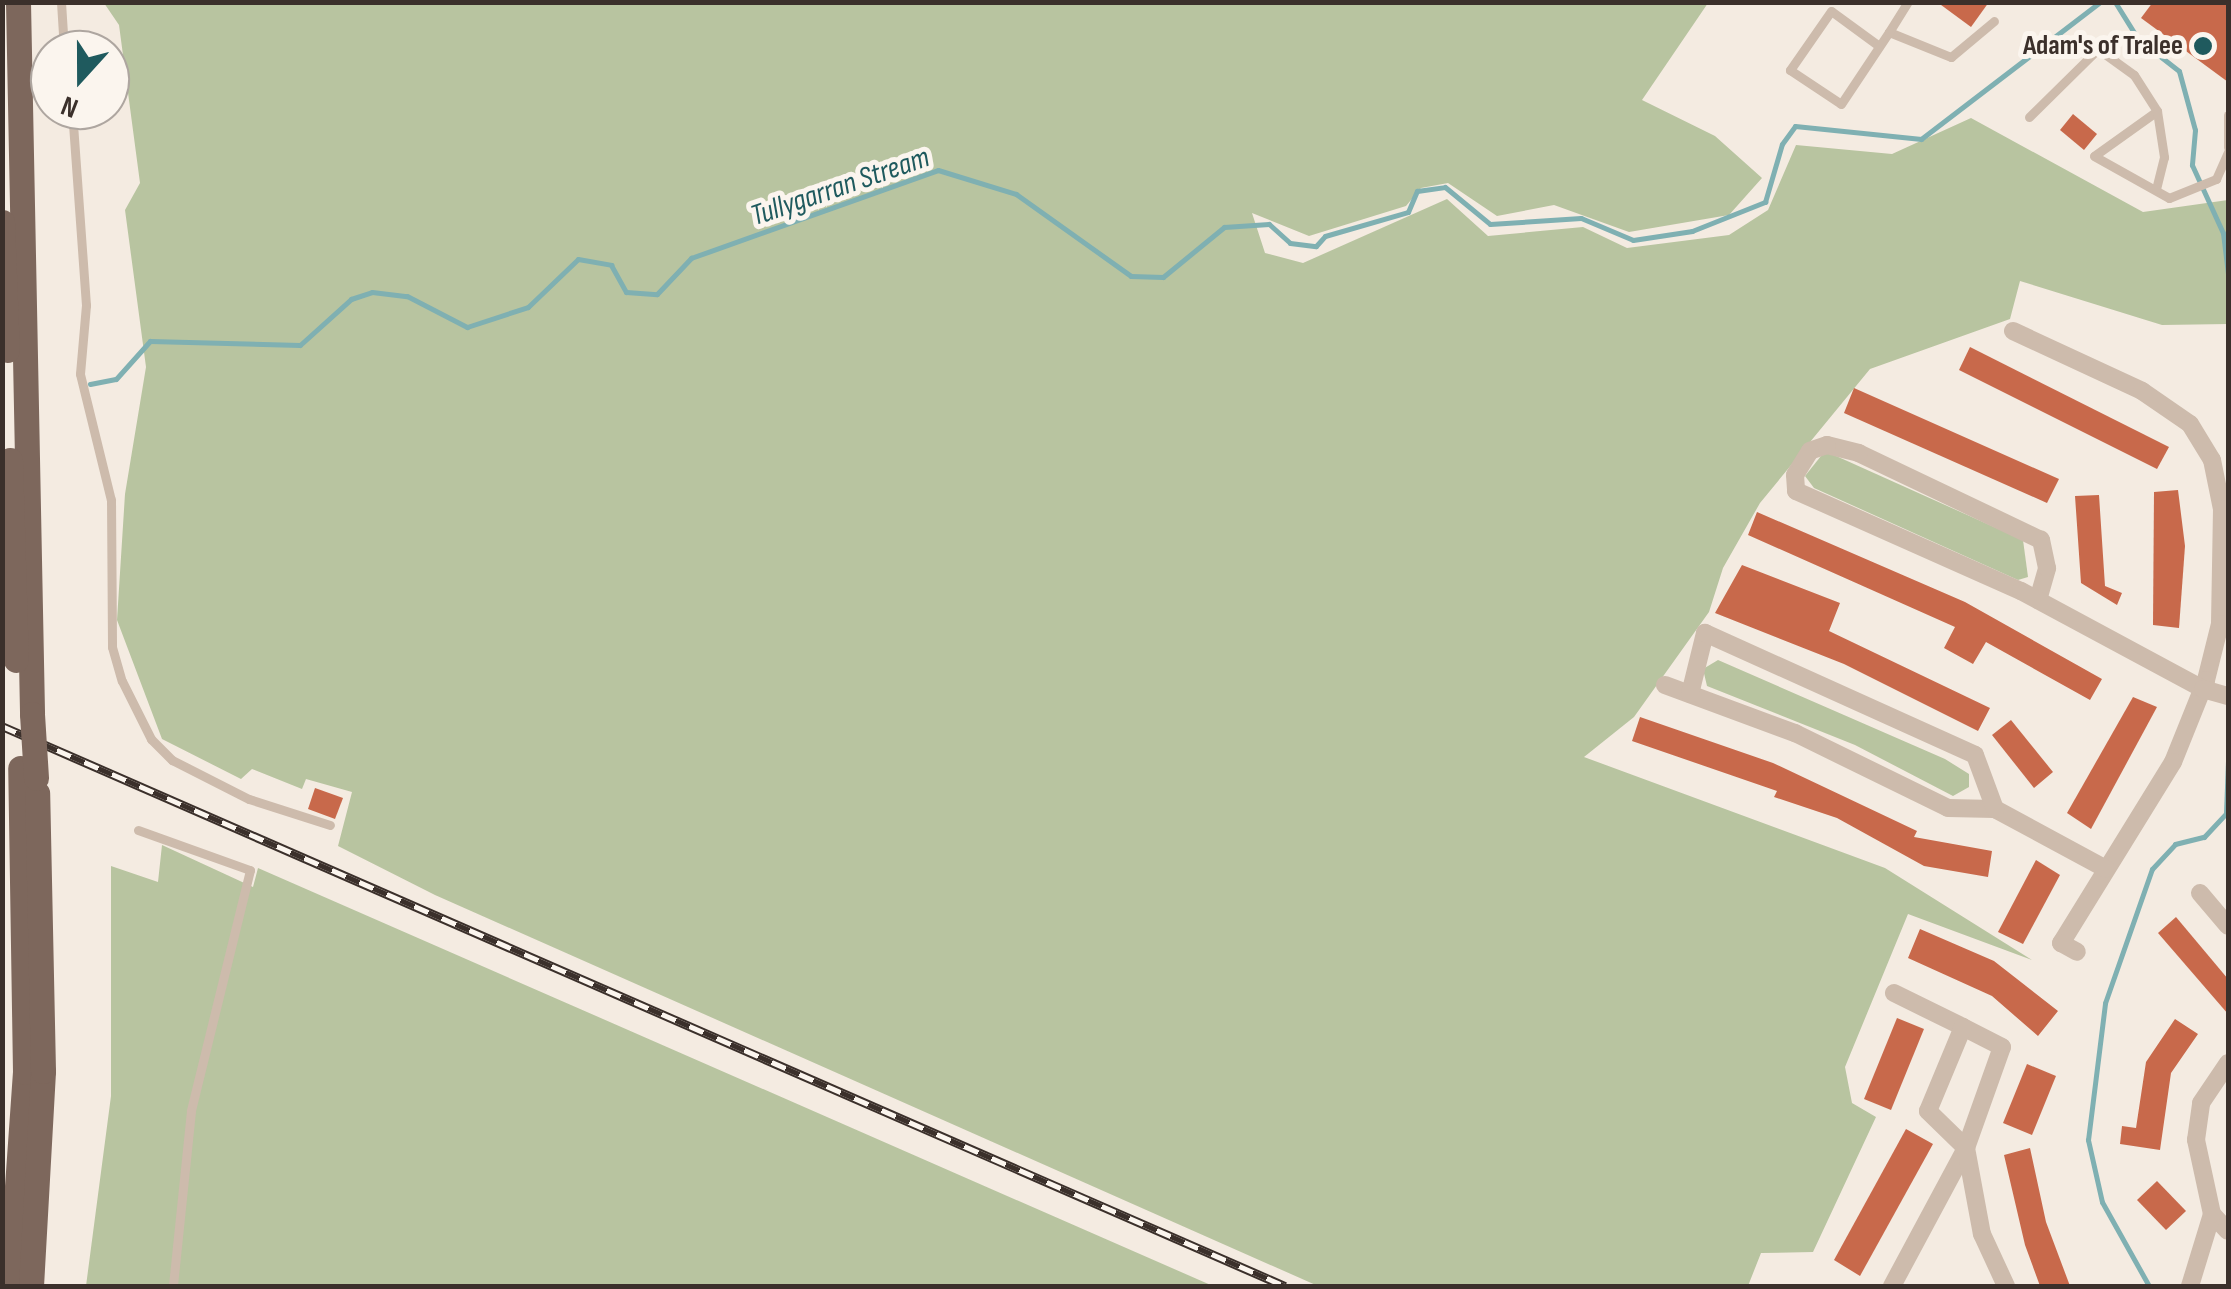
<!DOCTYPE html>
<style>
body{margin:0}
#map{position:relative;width:2231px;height:1289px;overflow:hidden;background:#f4ebe1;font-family:"Sofia Sans Condensed",sans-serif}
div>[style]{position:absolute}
.green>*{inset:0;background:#b8c4a0}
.stream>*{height:5px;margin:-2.5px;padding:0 2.5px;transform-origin:2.5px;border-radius:2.5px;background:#7fb0b2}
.building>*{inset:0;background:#c8694b}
.lane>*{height:9px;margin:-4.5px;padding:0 4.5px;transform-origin:4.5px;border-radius:4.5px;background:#cdbbac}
.street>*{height:18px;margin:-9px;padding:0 9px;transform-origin:9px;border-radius:9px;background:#cdbbac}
.primary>*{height:25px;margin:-12.5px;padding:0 12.5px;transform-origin:12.5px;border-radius:12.5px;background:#7d675c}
.rail>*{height:9px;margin-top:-4.5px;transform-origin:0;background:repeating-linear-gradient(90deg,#fbf5ee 0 15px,#3b302b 0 30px);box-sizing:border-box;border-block:2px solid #3b302b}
.primary-bridge>*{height:25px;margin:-12.5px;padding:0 12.5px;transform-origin:12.5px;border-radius:12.5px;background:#7d675c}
.dots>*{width:28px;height:28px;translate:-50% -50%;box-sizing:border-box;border:5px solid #fbf5ee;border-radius:50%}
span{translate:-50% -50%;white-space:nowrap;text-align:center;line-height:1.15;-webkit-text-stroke:10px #fbf5ee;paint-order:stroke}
.poi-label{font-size:28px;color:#3b302b;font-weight:700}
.right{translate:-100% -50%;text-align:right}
.water-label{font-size:30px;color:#1f5a5e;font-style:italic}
.frame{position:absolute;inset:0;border:5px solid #3b302b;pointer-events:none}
.north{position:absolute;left:30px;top:30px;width:100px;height:100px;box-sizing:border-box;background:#fbf5ee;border:2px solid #aea6a0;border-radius:50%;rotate:201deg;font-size:28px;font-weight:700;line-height:40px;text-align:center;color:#3b302b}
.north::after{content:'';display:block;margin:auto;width:35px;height:45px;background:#1f5a5e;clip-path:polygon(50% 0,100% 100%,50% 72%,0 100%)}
</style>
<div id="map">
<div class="green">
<i style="clip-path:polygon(104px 3px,1708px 3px,1642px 100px,1715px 136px,1762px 178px,1729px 215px,1629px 232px,1554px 205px,1497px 216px,1448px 183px,1421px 188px,1406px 206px,1309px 236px,1252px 213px,1265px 253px,1303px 263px,1447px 199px,1488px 236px,1583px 227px,1627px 248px,1729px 235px,1768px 210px,1796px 145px,1892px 154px,1971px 118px,2143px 212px,2228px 200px,2228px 324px,2162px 325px,2020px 281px,2010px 319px,1870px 369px,1760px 503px,1723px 568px,1709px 612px,1634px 717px,1584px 757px,1885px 868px,2032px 960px,1908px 914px,1845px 1067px,1852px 1103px,1876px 1117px,1813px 1252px,1761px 1253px,1748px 1286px,1318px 1286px,435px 895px,338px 846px,352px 792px,306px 779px,302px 789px,252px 769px,241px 779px,162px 739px,117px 620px,125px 494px,146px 367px,125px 210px,140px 183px,119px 25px)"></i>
<i style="clip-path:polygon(1825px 451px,2023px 540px,2028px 577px,2018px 580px,1814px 488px,1805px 476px)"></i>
<i style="clip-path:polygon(1718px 660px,1945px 759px,1969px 774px,1969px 787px,1953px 796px,1855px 745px,1707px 686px,1703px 669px)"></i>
<i style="clip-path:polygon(162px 845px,253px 887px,258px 868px,1213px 1286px,86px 1286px,111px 1096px,111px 866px,158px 882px)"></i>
</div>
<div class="stream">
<i style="left:2115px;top:2px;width:44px;rotate:58.1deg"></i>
<i style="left:2138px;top:39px;width:52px;rotate:38deg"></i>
<i style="left:2179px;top:71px;width:61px;rotate:74.8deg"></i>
<i style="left:2195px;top:130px;width:35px;rotate:95deg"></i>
<i style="left:2192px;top:165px;width:75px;rotate:65.5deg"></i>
<i style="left:2223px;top:233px;width:41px;rotate:83deg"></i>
<i style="left:90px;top:384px;width:26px;rotate:-11deg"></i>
<i style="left:116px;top:379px;width:51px;rotate:-48.2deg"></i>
<i style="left:150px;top:341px;width:150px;rotate:1.5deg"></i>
<i style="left:300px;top:345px;width:69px;rotate:-42deg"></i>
<i style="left:351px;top:299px;width:22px;rotate:-18deg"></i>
<i style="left:372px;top:292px;width:35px;rotate:7deg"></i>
<i style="left:407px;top:296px;width:68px;rotate:27.3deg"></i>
<i style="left:467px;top:327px;width:64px;rotate:-18.2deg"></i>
<i style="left:528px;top:307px;width:69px;rotate:-43.8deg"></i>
<i style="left:578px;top:259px;width:34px;rotate:10deg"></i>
<i style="left:611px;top:265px;width:31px;rotate:61deg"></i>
<i style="left:626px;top:292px;width:31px;rotate:4deg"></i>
<i style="left:657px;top:294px;width:50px;rotate:-46.6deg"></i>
<i style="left:691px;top:258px;width:262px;rotate:-19.6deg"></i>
<i style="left:938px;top:170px;width:82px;rotate:17.1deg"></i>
<i style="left:1016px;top:194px;width:141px;rotate:35.5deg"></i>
<i style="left:1131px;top:276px;width:32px;rotate:2deg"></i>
<i style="left:1163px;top:277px;width:79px;rotate:-39.3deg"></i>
<i style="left:1224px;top:227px;width:45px;rotate:-3.8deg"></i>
<i style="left:1269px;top:224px;width:28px;rotate:42deg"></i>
<i style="left:1290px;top:243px;width:26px;rotate:7deg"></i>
<i style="left:1316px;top:246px;width:13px;rotate:-48deg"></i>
<i style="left:1325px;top:236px;width:86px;rotate:-16.1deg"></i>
<i style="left:1408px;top:212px;width:23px;rotate:-67deg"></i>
<i style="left:1417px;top:191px;width:28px;rotate:-8deg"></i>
<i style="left:1445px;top:187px;width:58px;rotate:39.4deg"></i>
<i style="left:1490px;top:224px;width:91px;rotate:-3.8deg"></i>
<i style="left:1581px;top:218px;width:56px;rotate:22.9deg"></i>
<i style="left:1633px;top:240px;width:60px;rotate:-8.7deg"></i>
<i style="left:1692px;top:231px;width:79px;rotate:-21.7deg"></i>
<i style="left:1765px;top:202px;width:60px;rotate:-73.7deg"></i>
<i style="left:1782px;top:144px;width:22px;rotate:-54deg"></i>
<i style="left:1795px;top:126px;width:127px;rotate:5.9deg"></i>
<i style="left:1921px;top:139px;width:225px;rotate:-37.4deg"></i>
<i style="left:2149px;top:1286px;width:96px;rotate:-119.2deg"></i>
<i style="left:2102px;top:1202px;width:64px;rotate:-102.7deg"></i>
<i style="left:2088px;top:1140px;width:138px;rotate:-82.9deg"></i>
<i style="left:2105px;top:1003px;width:142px;rotate:-70.7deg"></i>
<i style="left:2152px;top:869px;width:34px;rotate:-47deg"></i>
<i style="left:2175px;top:844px;width:30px;rotate:-14deg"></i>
<i style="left:2204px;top:837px;width:33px;rotate:-47deg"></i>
<i style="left:2226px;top:813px;width:52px;rotate:-87.8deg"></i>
</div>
<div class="building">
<i style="clip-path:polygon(1937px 2px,1989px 2px,1971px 27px)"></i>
<i style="clip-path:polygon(2153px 2px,2228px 2px,2228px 82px,2141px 18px)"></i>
<i style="clip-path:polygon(2073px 114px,2097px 134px,2084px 150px,2060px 130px)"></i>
<i style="clip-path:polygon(1970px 347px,2169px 447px,2157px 469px,1959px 370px)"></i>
<i style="clip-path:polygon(1854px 388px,2059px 479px,2047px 503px,1844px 413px)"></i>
<i style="clip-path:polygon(2178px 490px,2185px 546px,2179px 628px,2153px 625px,2154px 492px)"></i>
<i style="clip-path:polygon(2099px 495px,2105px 586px,2122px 593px,2117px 605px,2081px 583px,2075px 496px)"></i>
<i style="clip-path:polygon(1757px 512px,1965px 602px,2102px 679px,2090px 700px,1986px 642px,1973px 664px,1944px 648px,1955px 627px,1748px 535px)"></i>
<i style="clip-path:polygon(1742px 565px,1840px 603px,1829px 631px,1990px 708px,1978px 731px,1844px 664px,1715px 613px)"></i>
<i style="clip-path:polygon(2133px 697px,2157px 707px,2091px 829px,2067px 813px)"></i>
<i style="clip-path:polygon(1640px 717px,1773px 763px,1917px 831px,1914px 837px,1992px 851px,1988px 877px,1924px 866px,1837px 818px,1774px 797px,1777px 791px,1632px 741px)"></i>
<i style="clip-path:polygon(2011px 720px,2053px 772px,2034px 788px,1992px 735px)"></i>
<i style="clip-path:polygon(315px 788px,343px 798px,335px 819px,308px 809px)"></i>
<i style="clip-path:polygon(2036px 860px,2060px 875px,2023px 944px,1998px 932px)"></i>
<i style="clip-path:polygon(2176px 917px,2228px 979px,2228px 1014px,2158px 933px)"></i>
<i style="clip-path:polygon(1920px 929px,1994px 961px,2058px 1011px,2038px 1036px,1992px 996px,1908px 958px)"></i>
<i style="clip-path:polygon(1897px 1018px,1924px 1029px,1891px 1110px,1864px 1099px)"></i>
<i style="clip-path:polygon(2175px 1019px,2198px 1034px,2171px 1073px,2160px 1150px,2120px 1144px,2122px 1126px,2136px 1128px,2146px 1062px)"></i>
<i style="clip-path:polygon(2027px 1064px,2056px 1076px,2032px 1135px,2003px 1123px)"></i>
<i style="clip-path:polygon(1906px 1129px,1933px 1144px,1860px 1276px,1834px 1260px)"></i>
<i style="clip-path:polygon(2030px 1148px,2046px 1222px,2070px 1286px,2040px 1286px,2025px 1245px,2004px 1155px)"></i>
<i style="clip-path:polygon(2157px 1181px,2186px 1211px,2166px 1230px,2137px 1200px)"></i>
</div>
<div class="lane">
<i style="left:61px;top:2px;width:48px;rotate:86.4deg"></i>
<i style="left:1889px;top:32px;width:67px;rotate:22deg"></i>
<i style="left:1951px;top:57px;width:56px;rotate:-39.9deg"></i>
<i style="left:1879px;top:46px;width:59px;rotate:-143.9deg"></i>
<i style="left:1831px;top:11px;width:72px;rotate:124.8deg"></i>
<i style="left:1790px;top:70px;width:61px;rotate:33.7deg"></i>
<i style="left:1841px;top:104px;width:87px;rotate:-56.3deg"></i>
<i style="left:1889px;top:32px;width:36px;rotate:-58deg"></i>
<i style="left:72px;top:110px;width:196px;rotate:85.9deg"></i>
<i style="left:86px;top:305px;width:69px;rotate:95deg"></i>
<i style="left:80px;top:374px;width:130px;rotate:76.2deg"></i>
<i style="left:111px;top:500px;width:147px;rotate:89.6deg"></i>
<i style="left:112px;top:647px;width:35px;rotate:74deg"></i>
<i style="left:122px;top:681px;width:65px;rotate:63.4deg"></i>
<i style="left:151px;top:739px;width:30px;rotate:45deg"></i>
<i style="left:172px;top:760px;width:86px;rotate:26.9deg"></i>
<i style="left:249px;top:799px;width:85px;rotate:17.8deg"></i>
<i style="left:2157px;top:111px;width:77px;rotate:144.5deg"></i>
<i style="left:2094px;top:156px;width:86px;rotate:29.2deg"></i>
<i style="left:2169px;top:198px;width:51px;rotate:-22deg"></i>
<i style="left:2216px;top:179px;width:30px;rotate:-66deg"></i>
<i style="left:2228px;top:115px;width:32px;rotate:90deg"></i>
<i style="left:2029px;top:117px;width:97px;rotate:-44.6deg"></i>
<i style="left:2098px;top:49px;width:44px;rotate:35.8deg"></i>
<i style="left:2134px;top:75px;width:43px;rotate:57.4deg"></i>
<i style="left:2157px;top:111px;width:47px;rotate:81.3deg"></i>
<i style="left:2164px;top:157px;width:33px;rotate:104deg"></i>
<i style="left:138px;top:830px;width:119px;rotate:19.7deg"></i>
<i style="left:250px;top:870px;width:248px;rotate:103.8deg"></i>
<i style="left:191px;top:1111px;width:176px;rotate:95.9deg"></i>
</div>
<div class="street">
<i style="left:2013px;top:331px;width:142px;rotate:24.9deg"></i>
<i style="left:2142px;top:391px;width:58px;rotate:34.5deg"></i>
<i style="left:2190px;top:424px;width:42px;rotate:58.6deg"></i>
<i style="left:2212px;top:460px;width:50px;rotate:78.5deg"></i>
<i style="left:2222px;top:509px;width:115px;rotate:91deg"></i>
<i style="left:2220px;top:624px;width:58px;rotate:104deg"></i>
<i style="left:2206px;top:680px;width:88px;rotate:111.9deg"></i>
<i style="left:2173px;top:762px;width:213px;rotate:121.7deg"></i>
<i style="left:2061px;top:943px;width:18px;rotate:29deg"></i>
<i style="left:2038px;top:600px;width:33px;rotate:-74deg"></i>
<i style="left:2047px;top:568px;width:29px;rotate:-102deg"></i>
<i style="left:2041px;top:540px;width:202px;rotate:-154.5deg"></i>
<i style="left:1859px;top:453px;width:33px;rotate:-166deg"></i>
<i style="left:1827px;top:445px;width:18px;rotate:161deg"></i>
<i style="left:1810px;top:451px;width:28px;rotate:122deg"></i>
<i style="left:1795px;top:475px;width:16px;rotate:86deg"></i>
<i style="left:1796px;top:491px;width:246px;rotate:24deg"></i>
<i style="left:2021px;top:591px;width:207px;rotate:28.3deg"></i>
<i style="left:2203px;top:689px;width:26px;rotate:16deg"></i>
<i style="left:1665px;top:685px;width:139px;rotate:20.3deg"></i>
<i style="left:1795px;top:733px;width:170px;rotate:26.1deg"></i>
<i style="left:1948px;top:808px;width:47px;rotate:1.2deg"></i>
<i style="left:1995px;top:809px;width:126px;rotate:28.4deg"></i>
<i style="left:1690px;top:694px;width:63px;rotate:-76.2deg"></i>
<i style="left:1705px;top:633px;width:296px;rotate:24.3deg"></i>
<i style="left:1975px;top:755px;width:58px;rotate:69.7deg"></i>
<i style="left:2200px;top:893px;width:43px;rotate:49.7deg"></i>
<i style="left:1894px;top:993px;width:77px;rotate:26.2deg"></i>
<i style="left:2212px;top:1214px;width:23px;rotate:47deg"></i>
<i style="left:1892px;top:1286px;width:157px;rotate:-61.8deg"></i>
<i style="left:1966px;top:1148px;width:107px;rotate:-70.4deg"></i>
<i style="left:2002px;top:1047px;width:44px;rotate:-152.9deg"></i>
<i style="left:1963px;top:1027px;width:91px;rotate:112.6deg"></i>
<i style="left:1928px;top:1111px;width:53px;rotate:44.2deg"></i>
<i style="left:1966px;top:1148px;width:87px;rotate:79.5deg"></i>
<i style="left:1982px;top:1234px;width:57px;rotate:65.2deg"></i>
<i style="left:2190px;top:1286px;width:75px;rotate:-73deg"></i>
<i style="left:2212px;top:1214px;width:76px;rotate:-102.2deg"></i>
<i style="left:2196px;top:1140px;width:37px;rotate:-82deg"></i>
<i style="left:2201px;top:1103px;width:48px;rotate:-56deg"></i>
</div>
<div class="primary">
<i style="left:18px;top:2px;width:712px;rotate:88.87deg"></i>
<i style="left:2px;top:222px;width:128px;rotate:87.8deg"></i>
<i style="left:10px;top:460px;width:200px;rotate:88.3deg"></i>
<i style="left:10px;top:1286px;width:215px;rotate:-86deg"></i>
<i style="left:25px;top:1072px;width:304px;rotate:-90.9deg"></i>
<i style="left:31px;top:1286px;width:215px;rotate:-86.8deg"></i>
<i style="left:43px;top:1071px;width:278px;rotate:-91.2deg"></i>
</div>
<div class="rail">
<i style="left:2px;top:726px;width:1400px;rotate:23.58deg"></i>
</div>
<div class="primary-bridge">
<i style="left:32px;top:714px;width:64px;rotate:86.4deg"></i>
</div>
<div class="dots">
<i style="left:2203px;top:46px;background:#1f5a5e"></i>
</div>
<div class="poi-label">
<span class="right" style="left:2183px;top:46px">Adam's of Tralee</span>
</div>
<div class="water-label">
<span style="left:840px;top:187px;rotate:-19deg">Tullygarran Stream</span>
</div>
<div class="frame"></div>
<div class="north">N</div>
</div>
